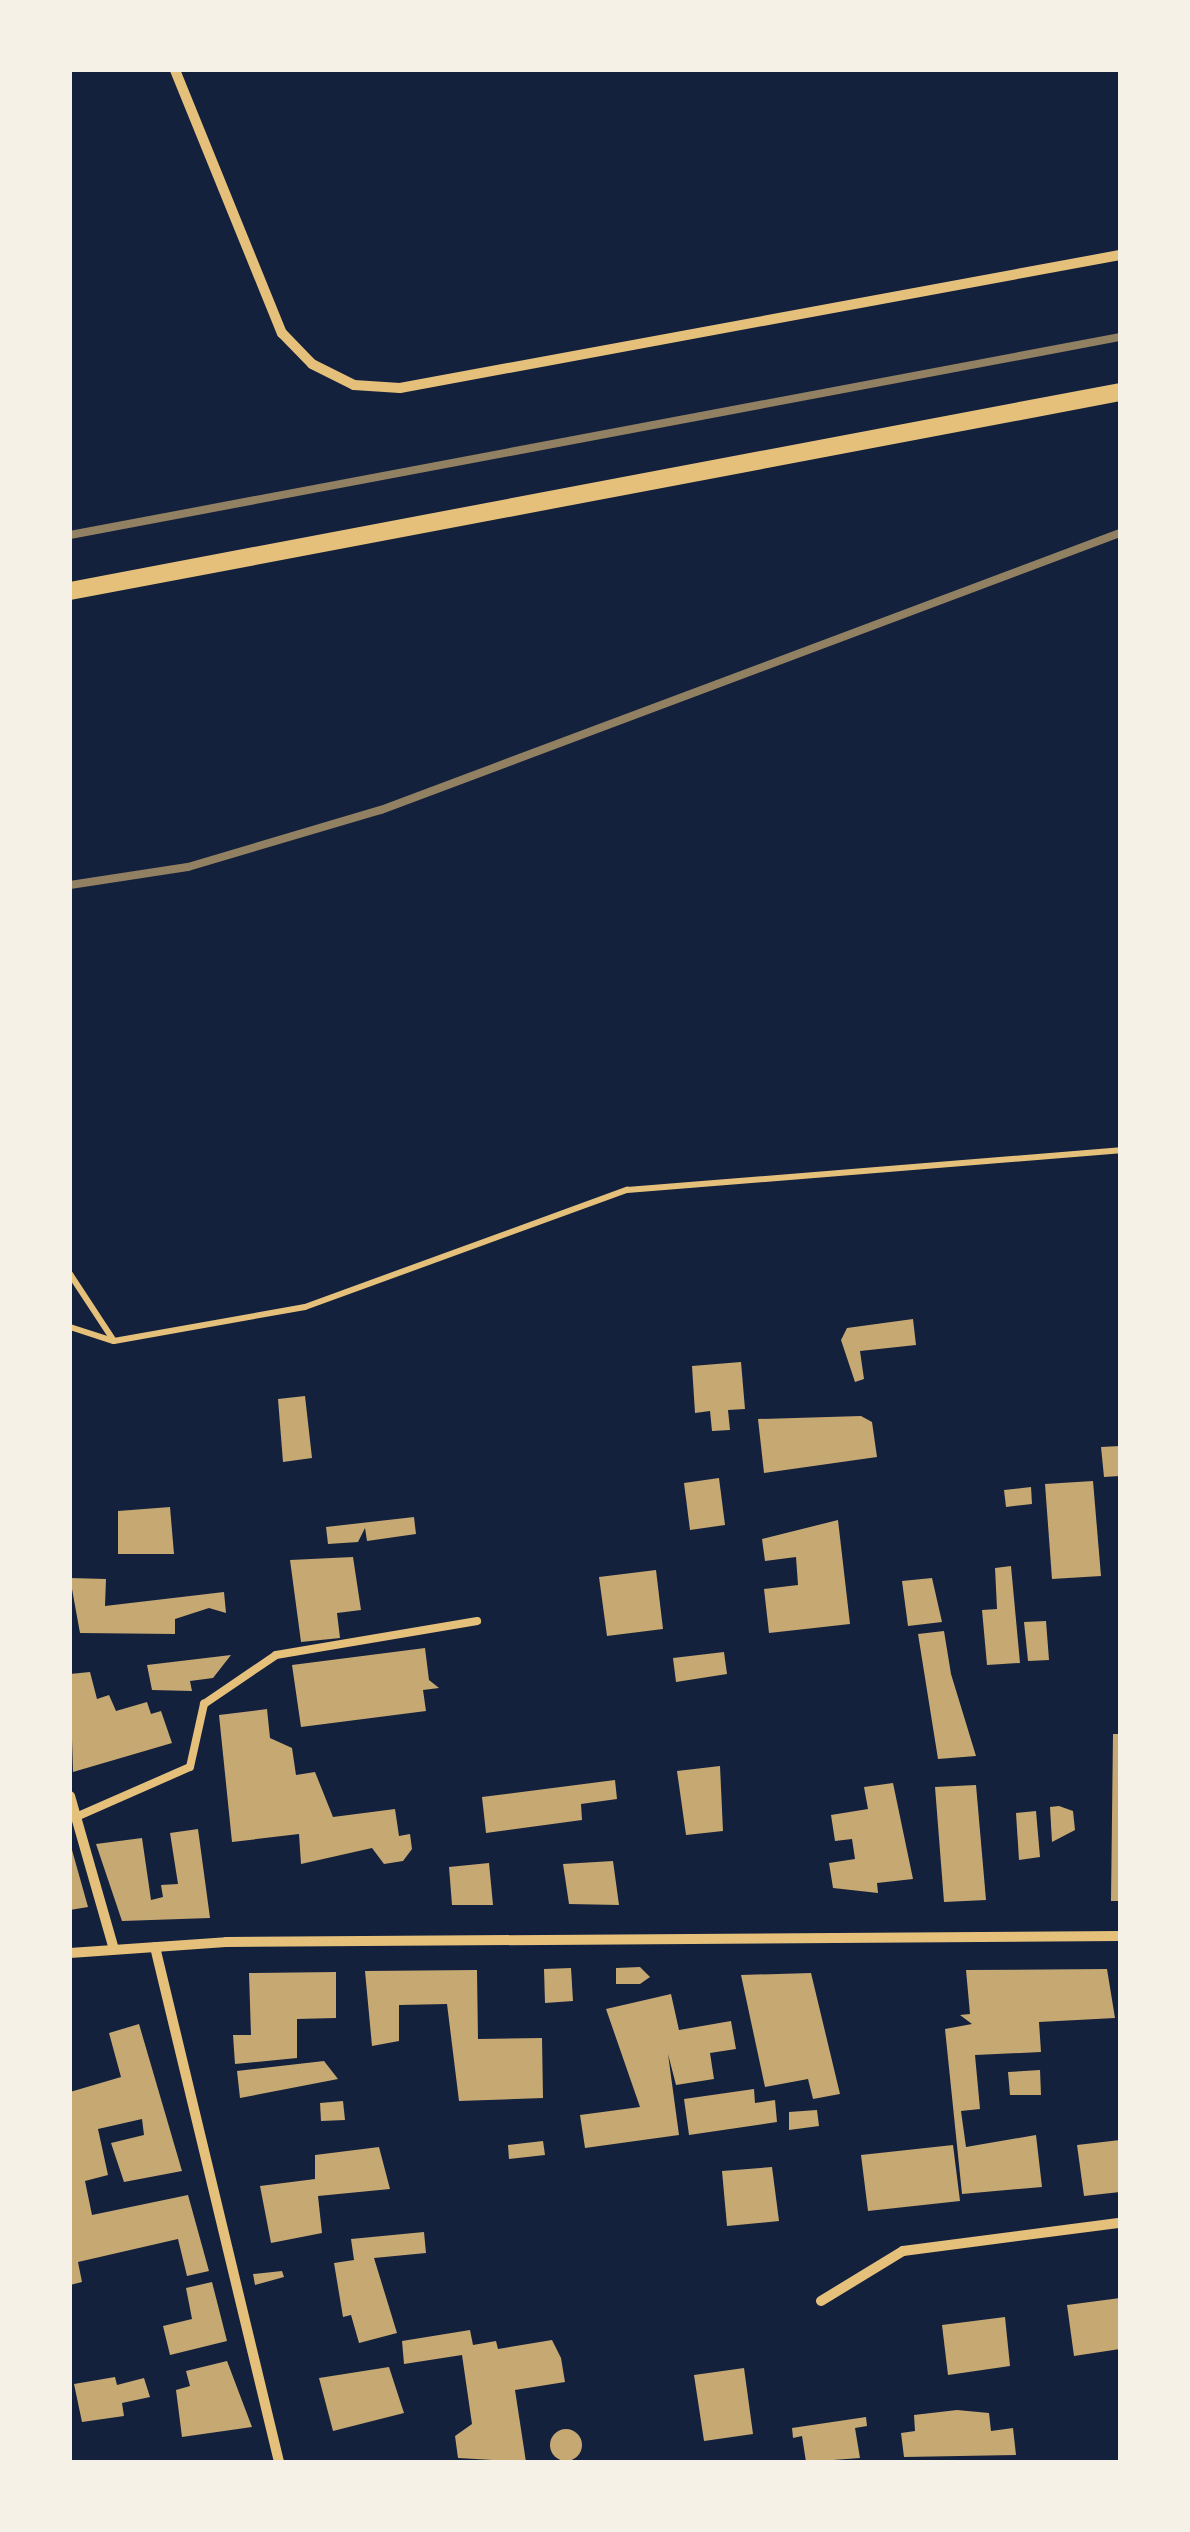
<!DOCTYPE html>
<style>
body{margin:0}
#map{position:relative;width:1190px;height:2532px;overflow:hidden;background:#14213d;font-family:"Alegreya Sans",sans-serif}
div>[style]{position:absolute}
.building>*{inset:0;background:#c6a872}
.round{border-radius:50%}
.path>*{height:6px;margin:-3px;padding:0 3px;transform-origin:3px;border-radius:3px;background:#e5c07b}
.service>*{height:8px;margin:-4px;padding:0 4px;transform-origin:4px;border-radius:4px;background:#e5c07b}
.minor>*{height:10px;margin:-5px;padding:0 5px;transform-origin:5px;border-radius:5px;background:#e5c07b}
.tertiary>*{height:18px;margin:-9px;padding:0 9px;transform-origin:9px;border-radius:9px;background:#e5c07b}
.rail>*{height:8px;margin:-4px;padding:0 4px;transform-origin:4px;border-radius:4px;background:#918062}
span{translate:-50% -50%;white-space:nowrap;text-align:center;line-height:1.15;-webkit-text-stroke:8px #f6f1e7;paint-order:stroke}
.frame{position:absolute;inset:0;border:72px solid #f6f1e7;pointer-events:none}
</style>
<div id="map">
<div class="building">
<i style="clip-path:polygon(913px 1319px,916px 1345px,860px 1351px,864px 1379px,855px 1382px,841px 1340px,847px 1328px)"></i>
<i style="clip-path:polygon(741px 1362px,745px 1409px,728px 1410px,730px 1430px,712px 1431px,710px 1411px,695px 1413px,692px 1366px)"></i>
<i style="clip-path:polygon(305px 1396px,312px 1458px,283px 1462px,278px 1399px)"></i>
<i style="clip-path:polygon(861px 1416px,872px 1422px,877px 1457px,764px 1473px,758px 1419px)"></i>
<i style="clip-path:polygon(1120px 1446px,1120px 1476px,1104px 1477px,1101px 1447px)"></i>
<i style="clip-path:polygon(719px 1478px,725px 1525px,690px 1530px,684px 1483px)"></i>
<i style="clip-path:polygon(1093px 1481px,1101px 1576px,1052px 1579px,1045px 1484px)"></i>
<i style="clip-path:polygon(1031px 1487px,1032px 1504px,1006px 1507px,1004px 1490px)"></i>
<i style="clip-path:polygon(170px 1507px,174px 1554px,118px 1554px,118px 1511px)"></i>
<i style="clip-path:polygon(414px 1517px,416px 1534px,367px 1541px,365px 1528px,358px 1542px,328px 1544px,326px 1527px)"></i>
<i style="clip-path:polygon(838px 1520px,850px 1624px,769px 1633px,764px 1589px,798px 1585px,796px 1557px,765px 1561px,762px 1539px)"></i>
<i style="clip-path:polygon(353px 1557px,361px 1610px,337px 1613px,340px 1638px,301px 1642px,290px 1560px)"></i>
<i style="clip-path:polygon(1011px 1566px,1020px 1663px,987px 1665px,982px 1610px,997px 1609px,995px 1568px)"></i>
<i style="clip-path:polygon(656px 1570px,663px 1629px,607px 1636px,599px 1577px)"></i>
<i style="clip-path:polygon(70px 1578px,106px 1579px,105px 1606px,224px 1592px,226px 1613px,209px 1608px,175px 1619px,175px 1634px,80px 1633px)"></i>
<i style="clip-path:polygon(932px 1578px,942px 1622px,908px 1626px,902px 1581px)"></i>
<i style="clip-path:polygon(1046px 1621px,1049px 1660px,1028px 1661px,1024px 1622px)"></i>
<i style="clip-path:polygon(944px 1631px,951px 1674px,976px 1756px,938px 1759px,918px 1634px)"></i>
<i style="clip-path:polygon(425px 1648px,429px 1680px,439px 1688px,423px 1690px,426px 1711px,301px 1727px,292px 1665px)"></i>
<i style="clip-path:polygon(724px 1652px,727px 1674px,676px 1682px,673px 1658px)"></i>
<i style="clip-path:polygon(231px 1655px,213px 1678px,190px 1681px,192px 1691px,152px 1690px,147px 1665px)"></i>
<i style="clip-path:polygon(90px 1672px,97px 1699px,109px 1695px,116px 1711px,147px 1702px,151px 1714px,161px 1711px,172px 1743px,73px 1772px,70px 1674px)"></i>
<i style="clip-path:polygon(267px 1709px,270px 1738px,292px 1748px,296px 1775px,315px 1772px,333px 1817px,395px 1809px,399px 1836px,410px 1834px,412px 1849px,403px 1861px,384px 1864px,372px 1848px,301px 1864px,299px 1834px,232px 1842px,219px 1715px)"></i>
<i style="clip-path:polygon(1113px 1734px,1120px 1734px,1120px 1901px,1111px 1901px)"></i>
<i style="clip-path:polygon(720px 1766px,723px 1831px,686px 1835px,677px 1771px)"></i>
<i style="clip-path:polygon(615px 1780px,617px 1799px,581px 1804px,582px 1820px,486px 1833px,482px 1797px)"></i>
<i style="clip-path:polygon(893px 1783px,913px 1879px,877px 1883px,878px 1893px,833px 1888px,829px 1863px,855px 1859px,852px 1839px,835px 1841px,831px 1815px,868px 1809px,864px 1787px)"></i>
<i style="clip-path:polygon(976px 1785px,986px 1900px,944px 1902px,935px 1787px)"></i>
<i style="clip-path:polygon(1059px 1806px,1073px 1811px,1075px 1830px,1052px 1842px,1050px 1807px)"></i>
<i style="clip-path:polygon(1036px 1811px,1040px 1857px,1019px 1860px,1016px 1813px)"></i>
<i style="clip-path:polygon(198px 1829px,210px 1918px,122px 1921px,96px 1844px,142px 1838px,151px 1900px,163px 1897px,161px 1885px,178px 1884px,170px 1833px)"></i>
<i style="clip-path:polygon(70px 1843px,88px 1907px,70px 1910px)"></i>
<i style="clip-path:polygon(613px 1861px,619px 1905px,569px 1904px,563px 1864px)"></i>
<i style="clip-path:polygon(489px 1863px,493px 1905px,452px 1905px,449px 1867px)"></i>
<i style="clip-path:polygon(640px 1967px,650px 1977px,640px 1984px,616px 1984px,616px 1968px)"></i>
<i style="clip-path:polygon(571px 1968px,573px 2001px,545px 2003px,544px 1969px)"></i>
<i style="clip-path:polygon(1107px 1969px,1115px 2018px,1039px 2022px,1041px 2052px,975px 2055px,980px 2109px,961px 2111px,966px 2147px,1036px 2135px,1042px 2187px,962px 2194px,945px 2029px,972px 2024px,960px 2015px,970px 2014px,966px 1970px)"></i>
<i style="clip-path:polygon(477px 1970px,478px 2039px,542px 2038px,543px 2098px,459px 2101px,447px 2004px,399px 2005px,399px 2041px,372px 2046px,365px 1971px)"></i>
<i style="clip-path:polygon(336px 1972px,336px 2018px,297px 2019px,297px 2058px,235px 2064px,233px 2035px,251px 2035px,249px 1973px)"></i>
<i style="clip-path:polygon(811px 1973px,840px 2094px,813px 2099px,808px 2079px,765px 2087px,741px 1975px)"></i>
<i style="clip-path:polygon(671px 1994px,679px 2030px,731px 2021px,736px 2049px,710px 2053px,714px 2079px,676px 2085px,668px 2054px,679px 2135px,585px 2148px,580px 2115px,640px 2107px,606px 2009px)"></i>
<i style="clip-path:polygon(139px 2024px,182px 2171px,124px 2182px,111px 2143px,144px 2135px,142px 2119px,98px 2129px,108px 2175px,85px 2181px,92px 2215px,188px 2195px,209px 2271px,187px 2276px,178px 2239px,78px 2262px,82px 2282px,70px 2285px,70px 2092px,121px 2077px,109px 2033px)"></i>
<i style="clip-path:polygon(324px 2061px,338px 2079px,240px 2098px,237px 2071px)"></i>
<i style="clip-path:polygon(1040px 2070px,1041px 2095px,1010px 2095px,1008px 2072px)"></i>
<i style="clip-path:polygon(754px 2089px,755px 2103px,775px 2100px,777px 2122px,689px 2135px,684px 2099px)"></i>
<i style="clip-path:polygon(343px 2101px,345px 2120px,321px 2121px,320px 2103px)"></i>
<i style="clip-path:polygon(817px 2110px,819px 2126px,789px 2130px,789px 2112px)"></i>
<i style="clip-path:polygon(1120px 2140px,1120px 2192px,1084px 2196px,1077px 2145px)"></i>
<i style="clip-path:polygon(543px 2141px,545px 2155px,509px 2159px,508px 2145px)"></i>
<i style="clip-path:polygon(953px 2145px,960px 2201px,868px 2211px,861px 2155px)"></i>
<i style="clip-path:polygon(379px 2147px,390px 2189px,318px 2196px,322px 2233px,271px 2243px,260px 2186px,315px 2179px,315px 2155px)"></i>
<i style="clip-path:polygon(772px 2167px,779px 2221px,727px 2226px,722px 2171px)"></i>
<i style="clip-path:polygon(424px 2232px,426px 2253px,374px 2258px,397px 2333px,359px 2343px,351px 2315px,343px 2317px,334px 2263px,354px 2260px,351px 2239px)"></i>
<i style="clip-path:polygon(282px 2271px,284px 2277px,255px 2285px,253px 2274px)"></i>
<i style="clip-path:polygon(212px 2282px,227px 2341px,170px 2355px,163px 2326px,192px 2319px,186px 2288px)"></i>
<i style="clip-path:polygon(1120px 2298px,1120px 2349px,1074px 2356px,1067px 2305px)"></i>
<i style="clip-path:polygon(1005px 2317px,1010px 2366px,948px 2375px,942px 2325px)"></i>
<i style="clip-path:polygon(470px 2330px,473px 2345px,496px 2341px,498px 2349px,552px 2340px,561px 2358px,565px 2382px,515px 2390px,526px 2462px,458px 2458px,455px 2436px,472px 2424px,462px 2355px,404px 2364px,402px 2341px)"></i>
<i style="clip-path:polygon(227px 2361px,252px 2427px,182px 2437px,176px 2390px,190px 2386px,186px 2371px)"></i>
<i style="clip-path:polygon(389px 2367px,404px 2413px,333px 2431px,319px 2378px)"></i>
<i style="clip-path:polygon(744px 2368px,753px 2434px,704px 2441px,694px 2375px)"></i>
<i style="clip-path:polygon(115px 2377px,117px 2385px,144px 2378px,150px 2397px,122px 2403px,124px 2416px,82px 2422px,74px 2384px)"></i>
<i style="clip-path:polygon(957px 2410px,989px 2413px,991px 2431px,1013px 2428px,1016px 2455px,904px 2457px,901px 2433px,915px 2431px,914px 2415px)"></i>
<i style="clip-path:polygon(866px 2417px,867px 2426px,855px 2428px,860px 2458px,806px 2462px,802px 2436px,793px 2438px,792px 2428px)"></i>
<i class="round" style="left:550px;top:2429px;width:32px;height:32px"></i>
</div>
<div class="path">
<i style="left:70px;top:1274px;width:80px;rotate:56.7deg"></i>
<i style="left:114px;top:1341px;width:194px;rotate:-10.1deg"></i>
<i style="left:305px;top:1307px;width:343px;rotate:-20deg"></i>
<i style="left:627px;top:1190px;width:495px;rotate:-4.6deg"></i>
<i style="left:70px;top:1327px;width:45px;rotate:18deg"></i>
</div>
<div class="service">
<i style="left:76px;top:1817px;width:124px;rotate:-23.7deg"></i>
<i style="left:190px;top:1767px;width:65px;rotate:-77.5deg"></i>
<i style="left:204px;top:1704px;width:87px;rotate:-34.2deg"></i>
<i style="left:276px;top:1655px;width:204px;rotate:-9.6deg"></i>
</div>
<div class="minor">
<i style="left:175px;top:70px;width:284px;rotate:67.9deg"></i>
<i style="left:282px;top:333px;width:43px;rotate:45.9deg"></i>
<i style="left:312px;top:364px;width:47px;rotate:26.6deg"></i>
<i style="left:354px;top:385px;width:46px;rotate:3.7deg"></i>
<i style="left:400px;top:388px;width:732px;rotate:-10.47deg"></i>
<i style="left:70px;top:1796px;width:159px;rotate:74deg"></i>
<i style="left:155px;top:1947px;width:530px;rotate:76.46deg"></i>
<i style="left:70px;top:1953px;width:156px;rotate:-4deg"></i>
<i style="left:226px;top:1942px;width:894px;rotate:-0.38deg"></i>
<i style="left:821px;top:2301px;width:96px;rotate:-31.4deg"></i>
<i style="left:903px;top:2251px;width:219px;rotate:-7.4deg"></i>
</div>
<div class="tertiary">
<i style="left:70px;top:591px;width:1069px;rotate:-10.73deg"></i>
</div>
<div class="rail">
<i style="left:70px;top:535px;width:1069px;rotate:-10.68deg"></i>
<i style="left:70px;top:885px;width:119px;rotate:-8.7deg"></i>
<i style="left:188px;top:867px;width:201px;rotate:-16.5deg"></i>
<i style="left:381px;top:810px;width:789px;rotate:-20.55deg"></i>
</div>
<div class="frame"></div>
</div>
